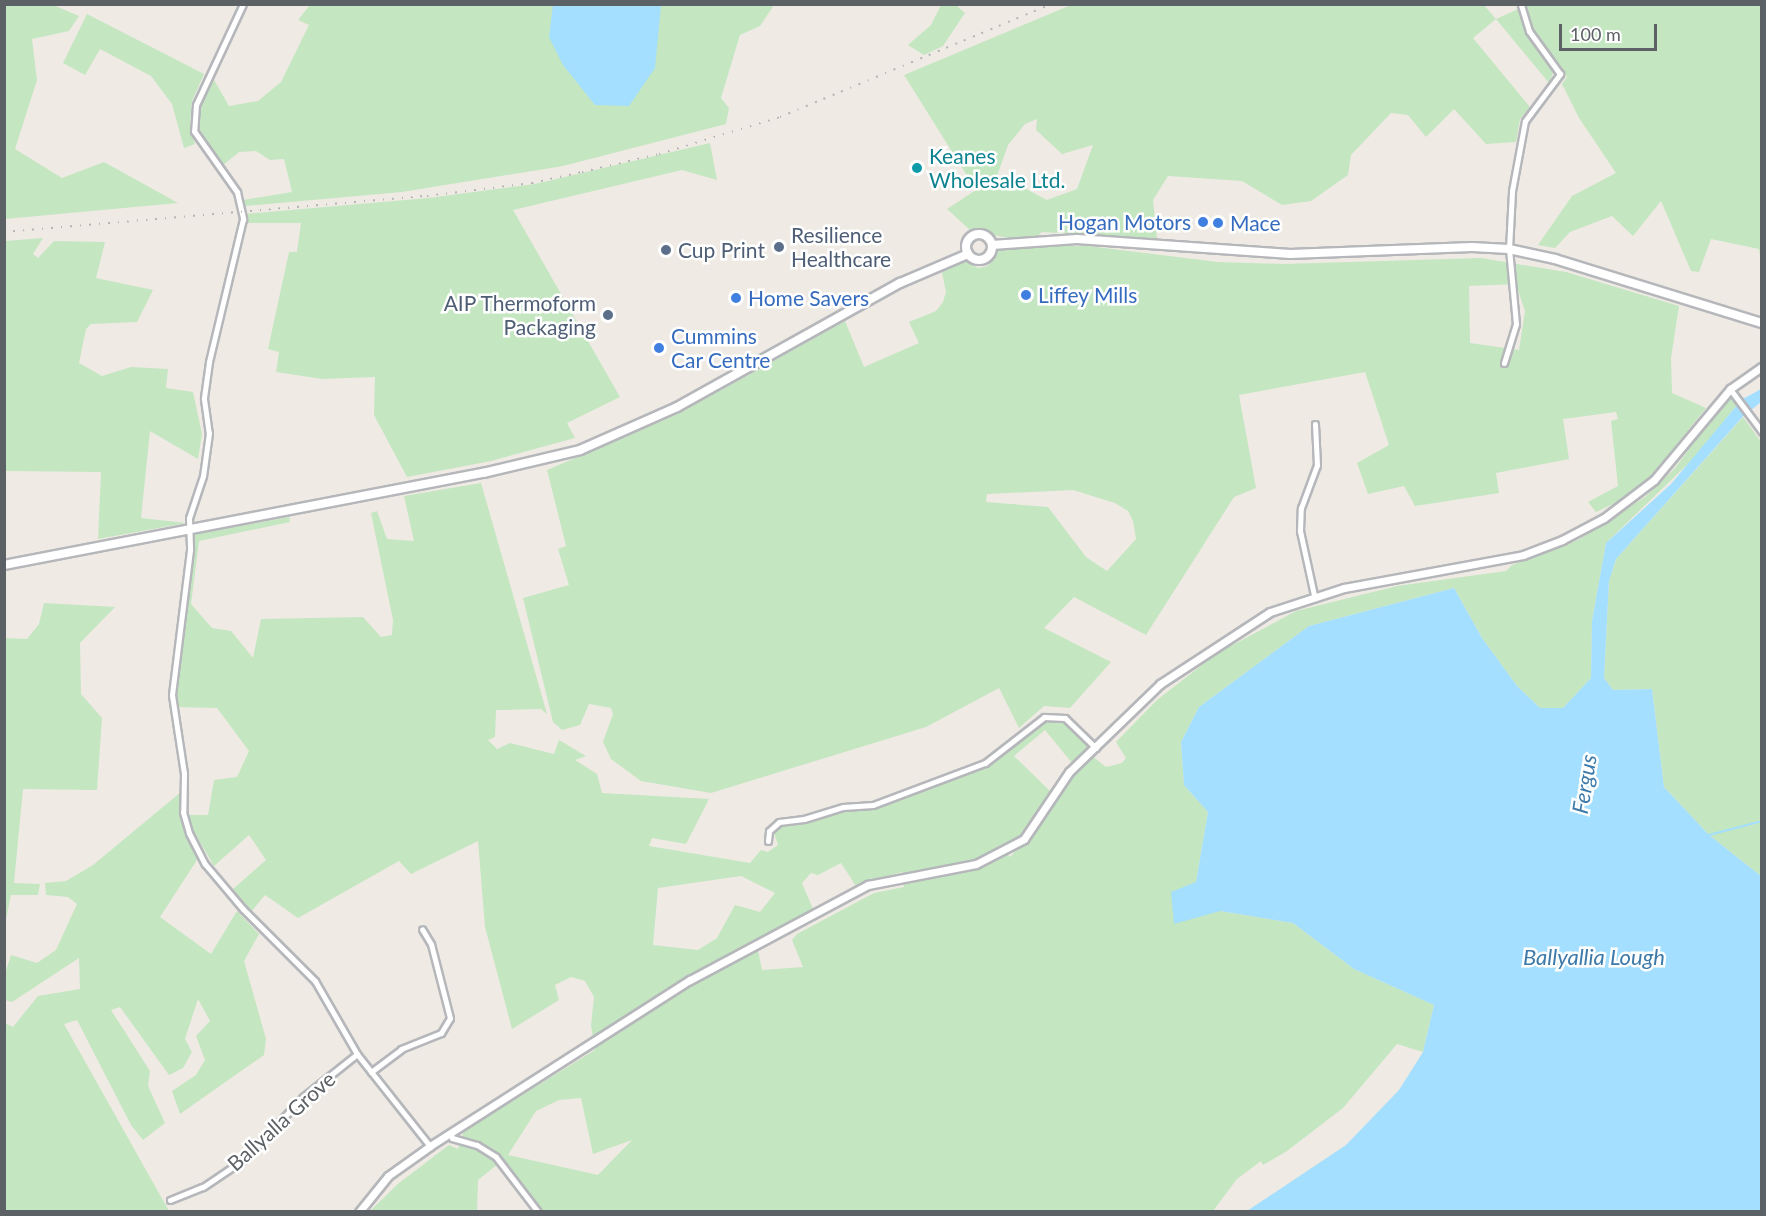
<!DOCTYPE html>
<style>
body{margin:0}
#map{position:relative;width:1766px;height:1216px;overflow:hidden;background:#efebe4;font-family:Lato,sans-serif}
div>[style]{position:absolute}
.green>*{inset:0;background:#c4e6c1}
.water>*{inset:0;background:#a4dfff}
.stream>*{height:2px;margin:-1px;padding:0 1px;transform-origin:1px;border-radius:1px;background:#a4dfff}
.roads{filter:drop-shadow(2px 0 #b5b7bb) drop-shadow(-2px 0 #b5b7bb) drop-shadow(0 2px #b5b7bb) drop-shadow(0 -2px #b5b7bb)}
.minor>*{height:5px;margin:-2.5px;padding:0 2.5px;transform-origin:2.5px;border-radius:2.5px;background:#fff}
.tertiary>*{height:7px;margin:-3.5px;padding:0 3.5px;transform-origin:3.5px;border-radius:3.5px;background:#fff}
.secondary>*{height:8px;margin:-4px;padding:0 4px;transform-origin:4px;border-radius:4px;background:#fff}
.secondary>.ring{margin:-4px;padding:0;box-sizing:content-box;background:none;border:8px solid #fff;border-radius:50%}
.rail>*{height:2px;margin-top:-1px;transform-origin:0;background:repeating-linear-gradient(90deg,#b3b4b5 0 1.5px,transparent 0 9.5px)}
.dots>*{width:16px;height:16px;translate:-50% -50%;box-sizing:border-box;border:3px solid #fff;border-radius:50%}
span{translate:-50% -50%;white-space:nowrap;text-align:center;line-height:1.15;-webkit-text-stroke:5px #fff;paint-order:stroke}
.culture-label{font-size:21px;color:#0d838f}
.left{translate:0 -50%;text-align:left}
.shop-label{font-size:21px;color:#366cbe}
.right{translate:-100% -50%;text-align:right}
.service-label{font-size:21px;color:#4e5e75}
.street-label{font-size:21px;color:#5c6165}
.water-label{font-size:22px;color:#3d7aa9;font-style:italic}
.frame{position:absolute;inset:0;border:6px solid #5c6165;pointer-events:none}
.scale{position:absolute;left:1559px;top:24px;width:98px;height:27px;box-sizing:border-box;border:3px solid #5c6165;border-top:0;padding-left:8px;font-size:18px;line-height:21px;white-space:nowrap;color:#5c6165;-webkit-text-stroke:4px #fff;paint-order:stroke}
</style>
<div id="map">
<div class="green">
<i style="clip-path:polygon(5px 4px,53px 5px,79px 16px,69px 31px,32px 39px,37px 80px,15px 149px,62px 178px,104px 162px,178px 203px,5px 219px)"></i>
<i style="clip-path:polygon(evenodd,1483px 4px,1496px 19px,1527px 5px,1761px 5px,1761px 263px,1759px 249px,1711px 239px,1699px 272px,1691px 271px,1661px 201px,1633px 236px,1612px 216px,1570px 232px,1555px 248px,1538px 245px,1572px 196px,1616px 173px,1579px 118px,1562px 84px,1567px 77px,1557px 63px,1549px 83px,1496px 19px,1473px 38px,1530px 107px,1520px 119px,1516px 142px,1486px 144px,1454px 109px,1426px 137px,1408px 115px,1391px 113px,1351px 155px,1348px 175px,1311px 201px,1282px 205px,1242px 181px,1168px 176px,1153px 200px,1157px 239px,1042px 232px,1036px 237px,1008px 238px,970px 230px,947px 209px,976px 190px,904px 75px,1071px 5px,1483px 4px,1037px 119px,1036px 130px,1062px 154px,1093px 145px,1077px 189px,1047px 200px,1028px 190px,1013px 175px,996px 179px,1008px 145px,1025px 124px,1037px 119px)"></i>
<i style="clip-path:polygon(310px 5px,774px 5px,760px 26px,740px 35px,721px 98px,729px 108px,726px 124px,563px 166px,402px 192px,245px 206px,243px 200px,292px 192px,284px 159px,270px 160px,256px 151px,239px 152px,222px 166px,199px 129px,199px 106px,214px 80px,229px 106px,258px 101px,281px 82px,309px 25px,298px 20px)"></i>
<i style="clip-path:polygon(941px 5px,956px 5px,965px 13px,943px 46px,924px 55px,908px 45px,931px 25px)"></i>
<i style="clip-path:polygon(87px 14px,204px 74px,192px 101px,190px 126px,195px 144px,184px 148px,172px 104px,151px 76px,100px 49px,85px 75px,63px 63px)"></i>
<i style="clip-path:polygon(710px 143px,717px 180px,682px 170px,513px 210px,620px 397px,567px 423px,575px 438px,491px 461px,407px 477px,374px 415px,375px 377px,322px 379px,276px 372px,279px 352px,268px 349px,289px 252px,297px 252px,301px 223px,246px 223px,246px 214px,428px 198px,535px 184px)"></i>
<i style="clip-path:polygon(43px 238px,33px 254px,38px 258px,54px 241px,105px 242px,96px 278px,153px 290px,137px 322px,91px 324px,86px 329px,79px 363px,102px 376px,131px 367px,168px 369px,166px 388px,193px 392px,202px 434px,198px 459px,150px 431px,141px 518px,186px 523px,98px 539px,101px 472px,5px 471px,5px 241px)"></i>
<i style="clip-path:polygon(evenodd,1015px 246px,1088px 246px,1218px 262px,1284px 264px,1481px 258px,1566px 272px,1679px 306px,1671px 358px,1672px 393px,1706px 408px,1647px 481px,1624px 499px,1596px 512px,1588px 502px,1618px 486px,1611px 421px,1618px 419px,1616px 412px,1563px 419px,1569px 459px,1496px 473px,1499px 493px,1415px 506px,1404px 486px,1368px 494px,1357px 463px,1389px 445px,1365px 372px,1239px 395px,1256px 488px,1234px 497px,1146px 635px,1074px 597px,1044px 628px,1111px 662px,1070px 708px,1044px 706px,1019px 728px,999px 688px,926px 727px,711px 793px,641px 781px,611px 759px,603px 742px,613px 714px,611px 708px,589px 704px,580px 725px,562px 730px,553px 722px,523px 598px,569px 585px,558px 549px,566px 546px,547px 470px,678px 414px,845px 321px,864px 367px,919px 343px,909px 322px,936px 311px,943px 302px,946px 292px,941px 268px,963px 260px,978px 268px,988px 266px,999px 249px,1015px 246px,1516px 284px,1525px 311px,1519px 350px,1470px 343px,1469px 286px,1516px 284px,1015px 246px,1073px 490px,1115px 503px,1128px 511px,1133px 521px,1136px 539px,1107px 571px,1086px 557px,1048px 507px,986px 502px,987px 494px,1073px 490px)"></i>
<i style="clip-path:polygon(evenodd,1732px 398px,1738px 404px,1692px 460px,1606px 543px,1592px 621px,1591px 678px,1563px 708px,1540px 708px,1517px 686px,1482px 638px,1454px 588px,1309px 626px,1199px 707px,1181px 742px,1184px 785px,1208px 812px,1196px 882px,1220px 911px,1293px 923px,1354px 969px,1434px 1005px,1423px 1052px,1397px 1044px,1343px 1108px,1287px 1151px,1263px 1165px,1261px 1161px,1237px 1179px,1213px 1211px,543px 1211px,503px 1160px,478px 1180px,477px 1211px,370px 1211px,399px 1183px,449px 1145px,458px 1149px,464px 1131px,595px 1050px,591px 1025px,594px 997px,585px 981px,571px 977px,555px 985px,559px 1000px,512px 1029px,485px 927px,478px 841px,411px 874px,399px 861px,298px 918px,265px 895px,251px 912px,233px 889px,266px 860px,249px 835px,214px 866px,191px 827px,188px 815px,208px 815px,214px 780px,237px 777px,249px 751px,217px 708px,174px 707px,192px 541px,196px 534px,289px 517px,290px 522px,199px 541px,191px 604px,212px 628px,231px 631px,253px 658px,261px 619px,363px 617px,381px 637px,392px 635px,393px 620px,371px 513px,377px 511px,387px 539px,414px 541px,404px 496px,481px 483px,547px 714px,541px 709px,496px 710px,495px 737px,488px 740px,497px 749px,510px 743px,554px 754px,559px 740px,586px 756px,575px 760px,597px 774px,602px 793px,709px 799px,686px 844px,652px 838px,649px 846px,750px 863px,761px 850px,768px 852px,778px 845px,774px 833px,781px 824px,885px 805px,987px 766px,1039px 723px,1047px 719px,1063px 720px,1087px 742px,1087px 748px,1072px 763px,1045px 730px,1014px 756px,1050px 791px,1020px 836px,1002px 847px,1010px 857px,1041px 824px,1061px 787px,1075px 772px,1092px 756px,1106px 767px,1122px 763px,1126px 758px,1116px 742px,1157px 700px,1216px 654px,1296px 611px,1397px 586px,1506px 571px,1512px 565px,1578px 540px,1645px 497px,1675px 468px,1726px 400px,1732px 398px,841px 863px,856px 886px,902px 872px,904px 887px,874px 893px,797px 934px,792px 940px,803px 967px,762px 970px,756px 940px,813px 909px,802px 883px,811px 873px,818px 875px,841px 863px,1732px 398px,741px 876px,775px 893px,760px 912px,735px 905px,717px 938px,698px 950px,653px 945px,658px 888px,741px 876px,1732px 398px,581px 1098px,593px 1154px,632px 1140px,598px 1175px,508px 1155px,536px 1111px,559px 1100px,581px 1098px)"></i>
<i style="clip-path:polygon(1743px 417px,1762px 443px,1761px 876px,1709px 835px,1664px 787px,1652px 689px,1613px 690px,1604px 678px,1609px 581px,1616px 559px)"></i>
<i style="clip-path:polygon(44px 603px,115px 607px,80px 643px,81px 694px,102px 718px,97px 790px,23px 789px,14px 883px,40px 884px,38px 895px,11px 895px,5px 924px,5px 638px,27px 639px,39px 624px)"></i>
<i style="clip-path:polygon(181px 792px,184px 831px,197px 860px,160px 917px,211px 954px,237px 911px,259px 934px,244px 961px,266px 1039px,264px 1055px,180px 1114px,172px 1091px,196px 1075px,205px 1060px,196px 1036px,210px 1021px,198px 999px,185px 1039px,192px 1052px,183px 1068px,169px 1075px,120px 1007px,111px 1010px,150px 1071px,148px 1086px,165px 1123px,143px 1140px,131px 1125px,77px 1020px,64px 1024px,169px 1211px,5px 1211px,5px 1023px,13px 1027px,38px 996px,80px 989px,79px 958px,12px 1002px,5px 1000px,4px 977px,11px 955px,37px 963px,56px 950px,77px 904px,68px 897px,46px 895px,45px 883px,66px 881px,93px 865px)"></i>
</div>
<div class="water">
<i style="clip-path:polygon(553px 5px,661px 5px,655px 68px,629px 106px,595px 105px,563px 65px,549px 37px)"></i>
<i style="clip-path:polygon(1761px 389px,1761px 402px,1750px 411px,1741px 400px)"></i>
<i style="clip-path:polygon(1738px 404px,1746px 413px,1616px 559px,1609px 581px,1604px 678px,1613px 690px,1652px 689px,1664px 787px,1709px 835px,1761px 876px,1761px 1211px,1247px 1211px,1346px 1145px,1399px 1090px,1423px 1052px,1434px 1005px,1354px 969px,1293px 923px,1220px 911px,1174px 924px,1171px 892px,1196px 882px,1208px 812px,1184px 785px,1181px 742px,1199px 707px,1309px 626px,1454px 588px,1482px 638px,1517px 686px,1540px 708px,1563px 708px,1591px 678px,1592px 621px,1606px 543px,1671px 484px)"></i>
</div>
<div class="stream">
<i style="left:1709px;top:835px;width:55px;rotate:-14.8deg"></i>
</div>
<div class="roads">
<div class="minor">
<i style="left:243px;top:4px;width:111px;rotate:115deg"></i>
<i style="left:196px;top:105px;width:26px;rotate:94deg"></i>
<i style="left:194px;top:131px;width:75px;rotate:54.8deg"></i>
<i style="left:237px;top:192px;width:28px;rotate:77deg"></i>
<i style="left:243px;top:219px;width:147px;rotate:103.4deg"></i>
<i style="left:209px;top:362px;width:37px;rotate:98deg"></i>
<i style="left:204px;top:399px;width:34px;rotate:82deg"></i>
<i style="left:209px;top:433px;width:43px;rotate:97.9deg"></i>
<i style="left:203px;top:476px;width:44px;rotate:108.4deg"></i>
<i style="left:189px;top:518px;width:32px;rotate:88deg"></i>
<i style="left:190px;top:550px;width:146px;rotate:97.1deg"></i>
<i style="left:172px;top:695px;width:79px;rotate:81.3deg"></i>
<i style="left:184px;top:773px;width:39px;rotate:91deg"></i>
<i style="left:183px;top:812px;width:22px;rotate:74deg"></i>
<i style="left:189px;top:833px;width:35px;rotate:63deg"></i>
<i style="left:205px;top:864px;width:59px;rotate:49.8deg"></i>
<i style="left:243px;top:909px;width:102px;rotate:45deg"></i>
<i style="left:315px;top:981px;width:84px;rotate:60.1deg"></i>
<i style="left:357px;top:1054px;width:117px;rotate:51.6deg"></i>
<i style="left:1504px;top:363px;width:41px;rotate:-72.9deg"></i>
<i style="left:1516px;top:324px;width:75px;rotate:-95.3deg"></i>
<i style="left:1509px;top:249px;width:58px;rotate:-87deg"></i>
<i style="left:1512px;top:191px;width:71px;rotate:-79.5deg"></i>
<i style="left:1525px;top:121px;width:59px;rotate:-53.3deg"></i>
<i style="left:1560px;top:74px;width:53px;rotate:-125.8deg"></i>
<i style="left:1529px;top:31px;width:28px;rotate:-107deg"></i>
<i style="left:1730px;top:389px;width:54px;rotate:53.3deg"></i>
<i style="left:1314px;top:595px;width:66px;rotate:-102.3deg"></i>
<i style="left:1300px;top:531px;width:23px;rotate:-88deg"></i>
<i style="left:1301px;top:508px;width:46px;rotate:-69.6deg"></i>
<i style="left:1317px;top:465px;width:41px;rotate:-92.8deg"></i>
<i style="left:768px;top:841px;width:10px;rotate:-84deg"></i>
<i style="left:769px;top:831px;width:13px;rotate:-42deg"></i>
<i style="left:779px;top:822px;width:25px;rotate:-7deg"></i>
<i style="left:804px;top:819px;width:41px;rotate:-17.1deg"></i>
<i style="left:843px;top:807px;width:30px;rotate:-4deg"></i>
<i style="left:873px;top:805px;width:120px;rotate:-20.6deg"></i>
<i style="left:985px;top:763px;width:75px;rotate:-37.9deg"></i>
<i style="left:1044px;top:717px;width:21px;rotate:3deg"></i>
<i style="left:1065px;top:718px;width:43px;rotate:44.1deg"></i>
<i style="left:371px;top:1072px;width:38px;rotate:-37deg"></i>
<i style="left:401px;top:1049px;width:43px;rotate:-21.8deg"></i>
<i style="left:441px;top:1033px;width:17px;rotate:-59deg"></i>
<i style="left:450px;top:1018px;width:76px;rotate:-104.4deg"></i>
<i style="left:431px;top:944px;width:17px;rotate:-121deg"></i>
<i style="left:451px;top:1134px;width:4px;rotate:76deg"></i>
<i style="left:452px;top:1138px;width:26px;rotate:16deg"></i>
<i style="left:477px;top:1145px;width:22px;rotate:32deg"></i>
<i style="left:496px;top:1157px;width:69px;rotate:52.6deg"></i>
<i style="left:170px;top:1200px;width:35px;rotate:-22deg"></i>
<i style="left:203px;top:1187px;width:48px;rotate:-34deg"></i>
<i style="left:243px;top:1160px;width:87px;rotate:-46.4deg"></i>
<i style="left:303px;top:1097px;width:69px;rotate:-38.5deg"></i>
</div>
<div class="tertiary">
<i style="left:359px;top:1212px;width:46px;rotate:-51.1deg"></i>
<i style="left:388px;top:1176px;width:52px;rotate:-35.5deg"></i>
<i style="left:430px;top:1146px;width:308px;rotate:-32.6deg"></i>
<i style="left:690px;top:980px;width:202px;rotate:-28.1deg"></i>
<i style="left:868px;top:885px;width:110px;rotate:-11deg"></i>
<i style="left:976px;top:864px;width:54px;rotate:-27.5deg"></i>
<i style="left:1024px;top:839px;width:81px;rotate:-56.1deg"></i>
<i style="left:1069px;top:772px;width:127px;rotate:-44deg"></i>
<i style="left:1160px;top:684px;width:131px;rotate:-33.2deg"></i>
<i style="left:1270px;top:612px;width:78px;rotate:-18deg"></i>
<i style="left:1344px;top:588px;width:182px;rotate:-10.4deg"></i>
<i style="left:1523px;top:555px;width:42px;rotate:-21deg"></i>
<i style="left:1562px;top:540px;width:47px;rotate:-27.6deg"></i>
<i style="left:1604px;top:518px;width:63px;rotate:-37.2deg"></i>
<i style="left:1654px;top:480px;width:119px;rotate:-50.1deg"></i>
<i style="left:1730px;top:389px;width:39px;rotate:-35deg"></i>
</div>
<div class="secondary">
<i class="ring" style="left:966px;top:234px;width:18px;height:18px"></i>
<i style="left:992px;top:245px;width:85px;rotate:-4deg"></i>
<i style="left:1077px;top:239px;width:214px;rotate:4deg"></i>
<i style="left:1290px;top:254px;width:182px;rotate:-2.2deg"></i>
<i style="left:1472px;top:247px;width:37px;rotate:3deg"></i>
<i style="left:1509px;top:249px;width:47px;rotate:12.3deg"></i>
<i style="left:1555px;top:259px;width:217px;rotate:17.2deg"></i>
<i style="left:4px;top:565px;width:488px;rotate:-10.9deg"></i>
<i style="left:483px;top:473px;width:100px;rotate:-13.3deg"></i>
<i style="left:580px;top:450px;width:106px;rotate:-23.9deg"></i>
<i style="left:677px;top:407px;width:255px;rotate:-29.1deg"></i>
<i style="left:900px;top:283px;width:74px;rotate:-23.1deg"></i>
</div>
</div>
<div class="rail">
<i style="left:4px;top:232px;width:425px;rotate:-4.9deg"></i>
<i style="left:427px;top:196px;width:106px;rotate:-7.1deg"></i>
<i style="left:532px;top:183px;width:51px;rotate:-12.4deg"></i>
<i style="left:582px;top:172px;width:79px;rotate:-13.2deg"></i>
<i style="left:659px;top:154px;width:127px;rotate:-17deg"></i>
<i style="left:780px;top:117px;width:295px;rotate:-22.6deg"></i>
</div>
<div class="dots">
<i style="left:917px;top:168px;background:#0f9aa8"></i>
<i style="left:1203px;top:222px;background:#3f7fe0"></i>
<i style="left:1218px;top:223px;background:#3f7fe0"></i>
<i style="left:779px;top:247px;background:#5c6f8a"></i>
<i style="left:666px;top:250px;background:#5c6f8a"></i>
<i style="left:1026px;top:295px;background:#3f7fe0"></i>
<i style="left:736px;top:298px;background:#3f7fe0"></i>
<i style="left:608px;top:315px;background:#5c6f8a"></i>
<i style="left:659px;top:348px;background:#3f7fe0"></i>
</div>
<div class="culture-label">
<span class="left" style="left:929px;top:168px">Keanes<br>Wholesale Ltd.</span>
</div>
<div class="shop-label">
<span class="right" style="left:1191px;top:222px">Hogan Motors</span>
<span class="left" style="left:1230px;top:223px">Mace</span>
<span class="left" style="left:1038px;top:295px">Liffey Mills</span>
<span class="left" style="left:748px;top:298px">Home Savers</span>
<span class="left" style="left:671px;top:348px">Cummins<br>Car Centre</span>
</div>
<div class="service-label">
<span class="left" style="left:791px;top:247px">Resilience<br>Healthcare</span>
<span class="left" style="left:678px;top:250px">Cup Print</span>
<span class="right" style="left:596px;top:315px">AIP Thermoform<br>Packaging</span>
</div>
<div class="street-label">
<span style="left:281px;top:1121px;rotate:-42deg">Ballyalla Grove</span>
</div>
<div class="water-label">
<span style="left:1584px;top:784px;rotate:-81deg">Fergus</span>
<span style="left:1594px;top:957px">Ballyallia Lough</span>
</div>
<div class="frame"></div>
<div class="scale">100 m</div>
</div>
